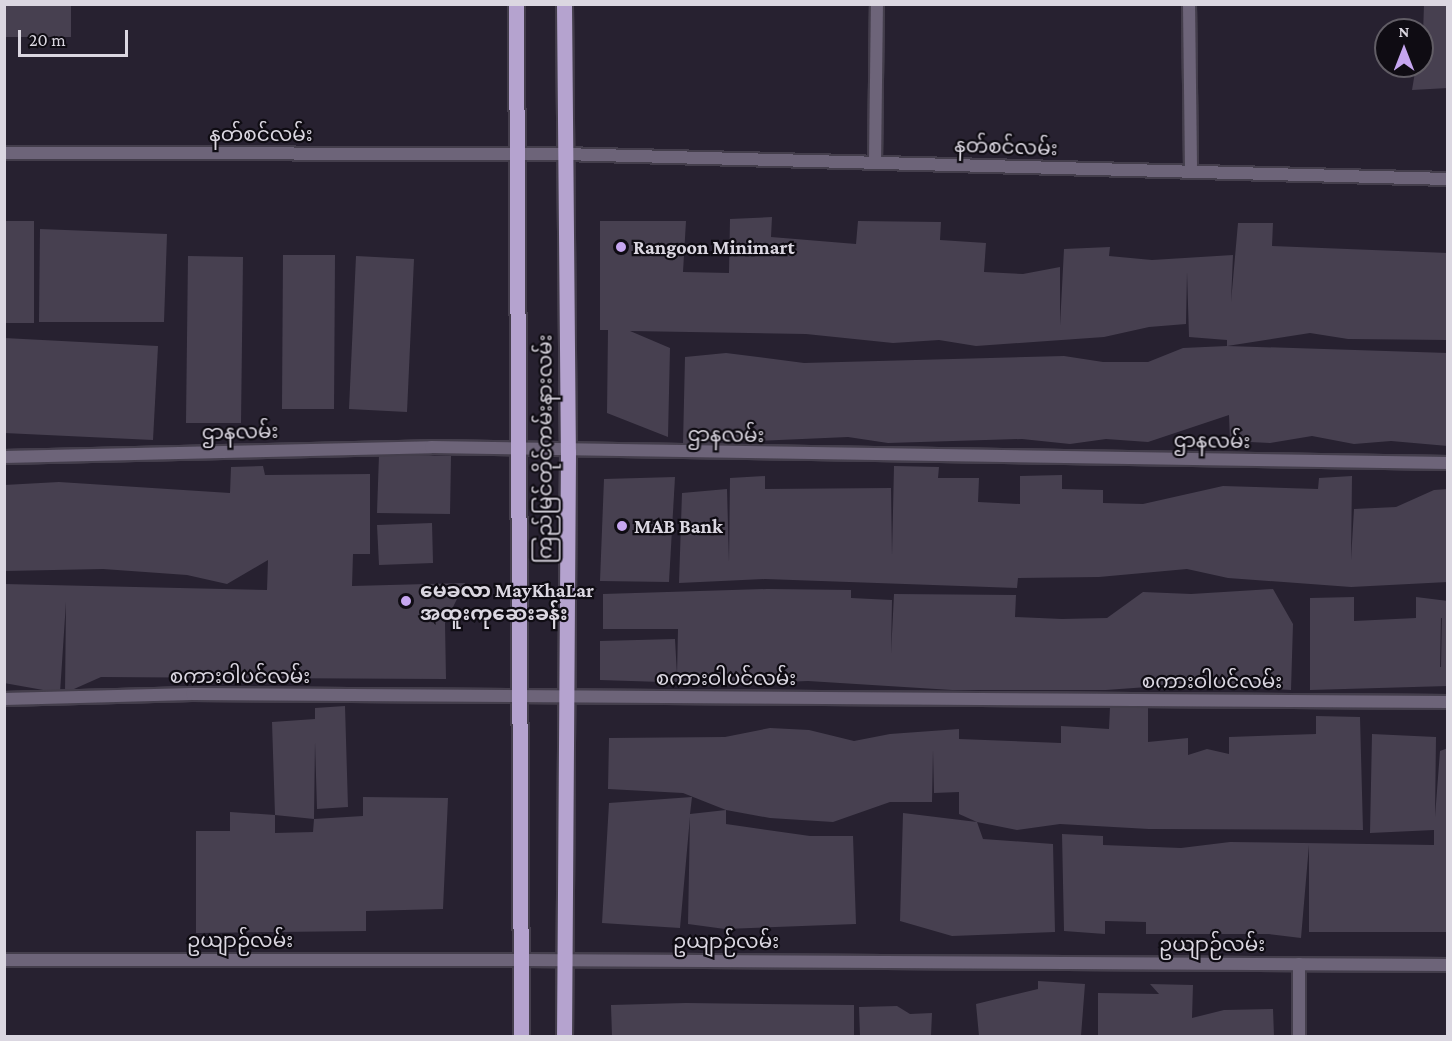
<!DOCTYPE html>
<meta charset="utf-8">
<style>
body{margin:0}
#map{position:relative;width:1452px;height:1041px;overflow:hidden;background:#272130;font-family:"Crimson Pro","Noto Sans Myanmar",serif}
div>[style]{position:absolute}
.building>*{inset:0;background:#474050}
.roads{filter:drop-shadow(2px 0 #443e4c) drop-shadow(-2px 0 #443e4c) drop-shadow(0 2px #443e4c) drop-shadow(0 -2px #443e4c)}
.service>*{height:12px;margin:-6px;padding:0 6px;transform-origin:6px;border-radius:6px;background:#6d6479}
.minor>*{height:12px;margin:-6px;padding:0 6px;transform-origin:6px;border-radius:6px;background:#6d6479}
.primary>*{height:15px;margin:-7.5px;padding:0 7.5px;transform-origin:7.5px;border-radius:7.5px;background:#b5a3cf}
.dots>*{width:16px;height:16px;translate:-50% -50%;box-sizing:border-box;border:3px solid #0f0c13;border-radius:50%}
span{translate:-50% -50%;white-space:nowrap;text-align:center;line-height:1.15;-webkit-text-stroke:4.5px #0f0c13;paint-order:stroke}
.street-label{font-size:20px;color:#dbd7e1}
.poi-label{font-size:20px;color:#dbd7e1;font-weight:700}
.left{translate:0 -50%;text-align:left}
.frame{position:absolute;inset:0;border:6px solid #dbd7e1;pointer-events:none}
.north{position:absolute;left:1374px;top:18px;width:60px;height:60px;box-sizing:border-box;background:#0f0c13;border:2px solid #615d65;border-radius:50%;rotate:0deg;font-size:16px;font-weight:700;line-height:24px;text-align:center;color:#dbd7e1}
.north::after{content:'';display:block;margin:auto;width:21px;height:27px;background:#c6a6f0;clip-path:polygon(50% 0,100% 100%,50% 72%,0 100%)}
.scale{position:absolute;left:18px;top:30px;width:110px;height:27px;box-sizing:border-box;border:3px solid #dbd7e1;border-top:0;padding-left:8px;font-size:18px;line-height:21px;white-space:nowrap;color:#dbd7e1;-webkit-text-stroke:4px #0f0c13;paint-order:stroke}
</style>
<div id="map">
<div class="building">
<i style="clip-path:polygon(4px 4px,71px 4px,71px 37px,4px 37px)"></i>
<i style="clip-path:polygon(1424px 4px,1448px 4px,1448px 88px,1412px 90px,1416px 66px,1422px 66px)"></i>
<i style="clip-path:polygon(772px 217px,771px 237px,856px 244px,858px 221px,941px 222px,940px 240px,986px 243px,984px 272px,1023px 274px,1060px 267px,1060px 326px,1064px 249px,1110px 247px,1109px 256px,1152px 260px,1233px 255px,1231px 302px,1238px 223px,1273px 223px,1272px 246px,1448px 253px,1448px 340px,1348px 339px,1310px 333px,1227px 346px,1227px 340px,1189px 337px,1187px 272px,1186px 324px,1149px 327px,1104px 337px,976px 346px,939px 340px,893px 343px,806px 334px,630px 331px,670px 348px,668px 437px,607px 413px,608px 330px,600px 330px,600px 221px,686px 221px,683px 272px,729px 273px,730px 219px)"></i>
<i style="clip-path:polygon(4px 221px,34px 221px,34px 323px,4px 323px)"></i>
<i style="clip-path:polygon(40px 229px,167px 234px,164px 322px,39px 322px)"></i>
<i style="clip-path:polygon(283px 255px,335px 255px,334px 409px,282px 409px)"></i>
<i style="clip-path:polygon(188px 256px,243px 257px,241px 423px,186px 423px)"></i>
<i style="clip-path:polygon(356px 256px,414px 259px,407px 412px,349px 409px)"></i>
<i style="clip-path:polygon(4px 338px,158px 346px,153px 440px,4px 433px)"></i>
<i style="clip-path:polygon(1227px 346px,1448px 353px,1448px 446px,1391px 441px,1354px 444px,1312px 436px,1270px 443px,1230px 441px,1229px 415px,1148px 442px,1106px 439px,1070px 444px,1022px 439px,888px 443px,848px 437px,683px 444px,685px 357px,726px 353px,804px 363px,1064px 356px,1103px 362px,1148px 362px,1183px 348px)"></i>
<i style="clip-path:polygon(379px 455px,451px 456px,450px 514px,377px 513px)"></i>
<i style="clip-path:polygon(263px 466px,265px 475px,370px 474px,370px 554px,353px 554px,352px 586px,465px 583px,445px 623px,446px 679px,101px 677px,65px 693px,66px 602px,60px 693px,4px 683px,4px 584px,267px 590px,268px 560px,227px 584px,187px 575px,103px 569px,4px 571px,4px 485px,59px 482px,230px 493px,231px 467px)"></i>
<i style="clip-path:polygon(894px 466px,939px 467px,938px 478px,979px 478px,978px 502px,1020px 504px,1020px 476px,1062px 475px,1062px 489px,1103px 490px,1103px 503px,1143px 504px,1223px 486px,1318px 489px,1319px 478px,1352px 476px,1351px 560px,1354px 509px,1396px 507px,1434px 490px,1448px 489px,1448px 582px,1351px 587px,1228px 578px,1187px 569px,1099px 577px,1018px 578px,1017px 588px,765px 579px,679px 583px,682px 493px,727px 489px,729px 562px,730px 478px,765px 476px,765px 489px,891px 488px,892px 556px)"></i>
<i style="clip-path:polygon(675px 477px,669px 582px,600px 581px,604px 479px)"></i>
<i style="clip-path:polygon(432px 523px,433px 563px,379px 565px,377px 525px)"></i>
<i style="clip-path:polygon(767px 589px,851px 590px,851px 598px,892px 600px,891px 654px,894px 594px,1016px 595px,1015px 617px,1062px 619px,1107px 618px,1143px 592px,1191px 594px,1273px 589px,1293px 624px,1291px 690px,1189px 684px,1106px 690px,952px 690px,808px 681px,724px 684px,600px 680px,600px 641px,675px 639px,677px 675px,678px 629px,603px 629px,603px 594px)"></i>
<i style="clip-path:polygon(evenodd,1354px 597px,1354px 621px,1416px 618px,1416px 597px,1448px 601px,1448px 686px,1310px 690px,1310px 598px,1354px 597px,1441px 618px,1442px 618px,1441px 667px,1440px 667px,1441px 618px)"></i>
<i style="clip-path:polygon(345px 706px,348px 807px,317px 809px,315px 742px,314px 819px,275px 815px,272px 722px,315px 719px,315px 708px)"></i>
<i style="clip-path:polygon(1110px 707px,1148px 707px,1148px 742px,1188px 738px,1188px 755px,1207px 749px,1229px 754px,1229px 737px,1316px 734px,1316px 716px,1360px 717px,1363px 830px,1149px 829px,1060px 824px,1017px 830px,977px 822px,983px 839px,1053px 844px,1055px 932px,952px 936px,900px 921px,903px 813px,977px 822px,959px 814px,959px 792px,934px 793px,933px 750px,932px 802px,890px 802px,833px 822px,770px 818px,726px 810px,726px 824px,810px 836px,853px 836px,856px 924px,725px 929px,688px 924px,690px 817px,680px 928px,602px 923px,609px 803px,692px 797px,690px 814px,726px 810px,683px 793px,608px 789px,609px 738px,725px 737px,770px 728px,809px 730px,854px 741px,890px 734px,959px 729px,959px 739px,1061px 743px,1061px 726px,1109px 729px)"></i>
<i style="clip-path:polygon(1372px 734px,1436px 737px,1435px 817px,1440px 751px,1448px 748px,1448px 932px,1309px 932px,1309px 845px,1301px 938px,1269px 934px,1146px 934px,1146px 922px,1105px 921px,1105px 934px,1064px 931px,1062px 834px,1103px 836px,1103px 845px,1181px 848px,1230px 842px,1434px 845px,1434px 830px,1370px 833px)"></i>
<i style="clip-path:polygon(363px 797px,448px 798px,443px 909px,366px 911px,366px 931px,196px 933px,196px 831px,230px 831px,230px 812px,275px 815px,275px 833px,313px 832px,314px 819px,363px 816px)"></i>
<i style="clip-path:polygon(1038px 981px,1085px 984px,1081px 1036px,979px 1036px,976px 1004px,1038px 989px)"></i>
<i style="clip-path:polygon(1150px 984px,1193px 985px,1192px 1018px,1224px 1010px,1273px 1009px,1274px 1036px,1098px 1036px,1098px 993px,1159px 994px)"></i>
<i style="clip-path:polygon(686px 1003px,854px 1005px,854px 1036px,612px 1036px,611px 1005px)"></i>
<i style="clip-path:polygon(897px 1006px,910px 1014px,932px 1013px,931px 1036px,860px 1036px,859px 1007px)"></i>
</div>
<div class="roads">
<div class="service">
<i style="left:875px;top:163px;width:159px;rotate:-89.3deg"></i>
<i style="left:4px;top:960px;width:518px"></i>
</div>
<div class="minor">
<i style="left:1189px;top:4px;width:168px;rotate:89.3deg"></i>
<i style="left:4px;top:153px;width:559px;rotate:0.1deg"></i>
<i style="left:563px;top:154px;width:885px;rotate:1.62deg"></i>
<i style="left:4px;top:457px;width:427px;rotate:-1.3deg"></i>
<i style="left:431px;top:447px;width:1017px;rotate:0.9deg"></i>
<i style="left:4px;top:699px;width:188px;rotate:-1.5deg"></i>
<i style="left:192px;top:694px;width:1256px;rotate:0.36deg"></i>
<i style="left:522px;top:960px;width:926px;rotate:0.31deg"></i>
<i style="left:1299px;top:964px;width:72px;rotate:90deg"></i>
</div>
<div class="primary">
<i style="left:516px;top:4px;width:1032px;rotate:89.72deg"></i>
<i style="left:564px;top:4px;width:448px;rotate:89.5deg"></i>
<i style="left:568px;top:452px;width:584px;rotate:90.39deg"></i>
</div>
</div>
<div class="dots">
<i style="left:621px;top:247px;background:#c6a6f0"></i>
<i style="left:622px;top:526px;background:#c6a6f0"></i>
<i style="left:406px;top:601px;background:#c6a6f0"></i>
</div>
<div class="street-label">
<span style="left:261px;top:134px">နတ်စင်လမ်း</span>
<span style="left:1006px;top:147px;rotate:2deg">နတ်စင်လမ်း</span>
<span style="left:240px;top:432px;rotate:-1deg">ဌာနလမ်း</span>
<span style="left:726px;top:435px;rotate:1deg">ဌာနလမ်း</span>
<span style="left:1212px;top:441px;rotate:1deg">ဌာနလမ်း</span>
<span style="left:545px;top:449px;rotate:-90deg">ကြည်မြင်တိုင်ကမ်းနားလမ်း</span>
<span style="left:240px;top:676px">စကားဝါပင်လမ်း</span>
<span style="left:726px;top:678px">စကားဝါပင်လမ်း</span>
<span style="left:1212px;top:681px">စကားဝါပင်လမ်း</span>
<span style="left:240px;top:940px">ဥယျာဉ်လမ်း</span>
<span style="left:726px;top:941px">ဥယျာဉ်လမ်း</span>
<span style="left:1212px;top:944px">ဥယျာဉ်လမ်း</span>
</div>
<div class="poi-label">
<span class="left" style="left:633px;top:247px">Rangoon Minimart</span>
<span class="left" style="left:634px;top:526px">MAB Bank</span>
<span class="left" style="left:420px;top:602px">မေခလာ MayKhaLar<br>အထူးကုဆေးခန်း</span>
</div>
<div class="frame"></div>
<div class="north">N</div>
<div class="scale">20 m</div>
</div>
